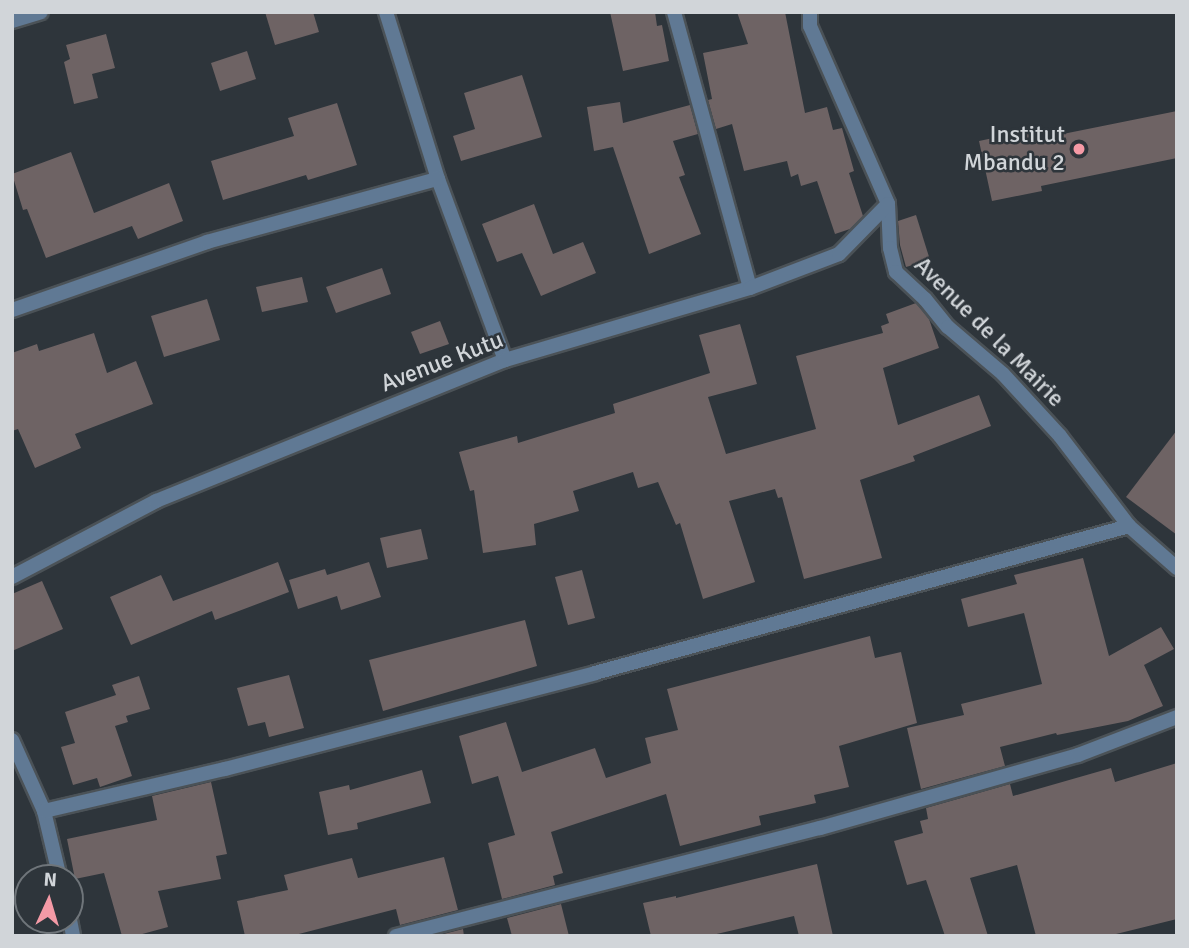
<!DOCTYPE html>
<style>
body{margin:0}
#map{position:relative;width:1189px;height:948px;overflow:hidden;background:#2e353b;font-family:Signika,sans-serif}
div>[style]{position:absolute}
.building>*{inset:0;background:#6e6364}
.roads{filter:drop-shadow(2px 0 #4b5257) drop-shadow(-2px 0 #4b5257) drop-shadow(0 2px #4b5257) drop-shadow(0 -2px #4b5257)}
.minor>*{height:14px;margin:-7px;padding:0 7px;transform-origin:7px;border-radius:7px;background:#607994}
.dots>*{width:19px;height:19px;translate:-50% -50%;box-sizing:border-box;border:4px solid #2e353b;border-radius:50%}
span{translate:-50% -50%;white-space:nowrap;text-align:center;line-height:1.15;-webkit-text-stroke:5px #2e353b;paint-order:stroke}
.poi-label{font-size:24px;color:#d1d5d9}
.right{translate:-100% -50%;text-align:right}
.street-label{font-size:24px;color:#d1d5d9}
.frame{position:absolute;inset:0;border:14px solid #d1d5d9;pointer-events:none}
.north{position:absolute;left:14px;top:864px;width:70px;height:70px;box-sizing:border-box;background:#2e353b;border:2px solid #6f757a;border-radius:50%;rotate:4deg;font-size:19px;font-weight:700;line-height:28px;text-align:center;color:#d1d5d9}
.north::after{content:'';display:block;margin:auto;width:24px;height:32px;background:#f49aa6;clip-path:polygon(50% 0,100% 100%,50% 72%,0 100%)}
</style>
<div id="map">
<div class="building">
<i style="clip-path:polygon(265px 12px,313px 12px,319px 32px,275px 45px)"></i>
<i style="clip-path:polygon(610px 12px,655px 12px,657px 26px,662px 25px,669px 61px,623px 71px)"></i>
<i style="clip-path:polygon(737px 12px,785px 12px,805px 113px,827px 107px,833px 130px,842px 128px,854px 171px,849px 173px,863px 216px,850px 229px,835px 234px,817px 181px,801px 186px,798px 174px,791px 177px,787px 161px,744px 171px,732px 124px,716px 129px,708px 100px,712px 99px,703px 53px,748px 44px)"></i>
<i style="clip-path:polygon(106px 34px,115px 68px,92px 74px,98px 98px,74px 104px,64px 62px,70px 59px,66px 45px)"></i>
<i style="clip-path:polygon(247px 51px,256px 79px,220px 91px,211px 63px)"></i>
<i style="clip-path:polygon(522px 75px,542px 137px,461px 161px,453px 136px,475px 129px,464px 93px)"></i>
<i style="clip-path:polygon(620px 102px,623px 123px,690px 105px,698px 134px,673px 141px,685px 175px,679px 177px,701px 234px,649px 254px,613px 147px,594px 151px,587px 107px)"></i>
<i style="clip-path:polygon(337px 103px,357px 165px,308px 180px,306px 175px,223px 200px,211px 161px,294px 136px,288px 118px)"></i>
<i style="clip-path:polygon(1177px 111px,1177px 158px,1041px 186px,1042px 191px,992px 201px,979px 141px,1036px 129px,1038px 139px)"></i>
<i style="clip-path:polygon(71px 152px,94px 213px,169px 183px,183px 221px,138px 239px,132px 226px,46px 258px,27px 209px,23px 210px,12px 174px)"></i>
<i style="clip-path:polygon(534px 204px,553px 254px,583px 242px,596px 273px,541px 296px,522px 253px,497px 262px,482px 224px)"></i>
<i style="clip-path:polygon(916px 215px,930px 260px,906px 267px,900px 245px,898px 221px)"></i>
<i style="clip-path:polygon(382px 268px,391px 294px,336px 313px,326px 287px)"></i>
<i style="clip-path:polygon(302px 277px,308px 302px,262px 312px,256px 287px)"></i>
<i style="clip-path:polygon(207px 299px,220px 340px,164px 357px,151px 316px)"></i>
<i style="clip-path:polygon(916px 303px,929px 319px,939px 348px,883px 368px,898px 425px,979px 395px,991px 426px,913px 456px,915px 461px,860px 480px,882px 558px,804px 579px,782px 497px,778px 498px,775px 489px,729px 501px,755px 582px,703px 599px,680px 523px,676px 525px,658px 482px,638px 488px,633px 472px,573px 491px,579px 511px,534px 524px,536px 545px,483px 553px,474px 490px,470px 491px,459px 452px,517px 436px,518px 443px,615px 413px,613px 404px,710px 373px,699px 335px,740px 324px,757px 384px,708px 397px,726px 454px,816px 429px,796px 356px,883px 333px,881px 326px,889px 323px,886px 314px)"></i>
<i style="clip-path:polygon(440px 321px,449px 344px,420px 354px,411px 332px)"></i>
<i style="clip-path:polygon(94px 333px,107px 373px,136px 361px,153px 404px,75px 434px,81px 448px,35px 468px,18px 429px,12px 431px,12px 353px,37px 344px,39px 351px)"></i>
<i style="clip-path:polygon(1177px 430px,1177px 535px,1126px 497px)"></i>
<i style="clip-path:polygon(421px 529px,428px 559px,387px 568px,380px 538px)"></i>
<i style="clip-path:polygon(1083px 558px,1109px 656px,1161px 627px,1174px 649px,1144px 665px,1163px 706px,1128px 721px,1057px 735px,1056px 733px,1000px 747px,1005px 766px,921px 789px,907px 728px,964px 715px,961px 704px,1042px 684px,1024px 613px,968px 627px,961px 599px,1017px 584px,1014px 575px)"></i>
<i style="clip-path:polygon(278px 562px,289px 592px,215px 620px,212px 611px,131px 645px,110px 597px,161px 575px,173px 601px)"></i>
<i style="clip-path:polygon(369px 562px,381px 597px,341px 610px,337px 596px,298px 609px,289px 580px,325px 569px,327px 575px)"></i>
<i style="clip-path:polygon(582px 570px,595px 618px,568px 625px,555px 577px)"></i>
<i style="clip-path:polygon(42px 581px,63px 629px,12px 651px,12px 594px)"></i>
<i style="clip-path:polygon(525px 620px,537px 666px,383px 711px,369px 660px)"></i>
<i style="clip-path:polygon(870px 636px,875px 658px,901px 652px,917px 723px,839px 746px,849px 787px,814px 795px,816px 803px,759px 816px,761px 825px,680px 846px,666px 794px,551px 832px,563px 873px,553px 876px,555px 885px,502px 899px,488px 843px,515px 835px,498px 776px,472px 784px,459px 736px,506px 722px,522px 772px,595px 748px,606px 778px,651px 763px,645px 738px,678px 730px,667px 689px)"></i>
<i style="clip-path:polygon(289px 675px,304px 728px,269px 737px,265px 722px,248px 726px,237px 688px)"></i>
<i style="clip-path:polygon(139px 676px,150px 709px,126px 716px,128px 722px,115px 726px,132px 776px,100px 787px,97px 778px,73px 785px,61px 747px,75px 743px,65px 712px,116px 695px,112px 685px)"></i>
<i style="clip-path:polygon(1177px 763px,1177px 919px,1108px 936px,1036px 936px,1017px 865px,970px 878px,988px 936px,945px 936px,926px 880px,907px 885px,894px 841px,923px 833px,920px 821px,928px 819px,926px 808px,1010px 784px,1013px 796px,1111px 768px,1115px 782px)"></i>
<i style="clip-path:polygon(422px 770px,431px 803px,357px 823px,358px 829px,328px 835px,319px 792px,349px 785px,350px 790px)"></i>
<i style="clip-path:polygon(211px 782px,227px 854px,216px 856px,221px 879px,158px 891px,168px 927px,135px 936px,122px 936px,104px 873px,75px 879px,67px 839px,157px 820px,152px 796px)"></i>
<i style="clip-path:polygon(444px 857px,458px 910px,400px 925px,396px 909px,291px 936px,245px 936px,237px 901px,288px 890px,284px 875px,352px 858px,358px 878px)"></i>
<i style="clip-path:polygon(817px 864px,833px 936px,799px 936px,794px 916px,708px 936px,651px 936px,643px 903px,676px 896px,676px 898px)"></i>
<i style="clip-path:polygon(561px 904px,569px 936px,512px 936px,507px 918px)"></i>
<i style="clip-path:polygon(463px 929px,464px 936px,436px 936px)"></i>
</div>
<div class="roads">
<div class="minor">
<i style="left:386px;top:12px;width:175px;rotate:72.7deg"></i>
<i style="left:438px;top:179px;width:193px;rotate:69.7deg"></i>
<i style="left:674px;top:12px;width:286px;rotate:74.6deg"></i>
<i style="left:810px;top:12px;width:14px;rotate:90deg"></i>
<i style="left:810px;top:26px;width:194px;rotate:66.3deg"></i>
<i style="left:888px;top:204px;width:44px;rotate:87.4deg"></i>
<i style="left:890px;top:248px;width:25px;rotate:76deg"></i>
<i style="left:896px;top:272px;width:40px;rotate:43deg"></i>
<i style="left:925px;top:299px;width:36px;rotate:51deg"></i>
<i style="left:948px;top:327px;width:72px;rotate:40.5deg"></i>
<i style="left:1003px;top:374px;width:84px;rotate:47.4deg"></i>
<i style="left:1060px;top:436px;width:113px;rotate:52.5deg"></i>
<i style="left:1129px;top:526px;width:64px;rotate:41.2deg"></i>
<i style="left:12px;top:21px;width:30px;rotate:-17deg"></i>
<i style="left:12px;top:310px;width:207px;rotate:-19.2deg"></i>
<i style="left:207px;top:242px;width:239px;rotate:-15.3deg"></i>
<i style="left:12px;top:577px;width:163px;rotate:-27.8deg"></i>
<i style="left:156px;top:501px;width:376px;rotate:-22deg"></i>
<i style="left:505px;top:360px;width:255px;rotate:-16.4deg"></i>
<i style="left:750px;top:288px;width:95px;rotate:-20.9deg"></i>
<i style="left:839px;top:254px;width:70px;rotate:-45.6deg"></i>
<i style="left:12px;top:740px;width:78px;rotate:65.7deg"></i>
<i style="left:44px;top:811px;width:69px;rotate:76.6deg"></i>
<i style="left:44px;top:811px;width:186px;rotate:-13.1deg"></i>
<i style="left:225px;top:769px;width:382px;rotate:-14.5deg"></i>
<i style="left:595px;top:673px;width:554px;rotate:-15.39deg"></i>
<i style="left:70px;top:920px;width:16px;rotate:79deg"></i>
<i style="left:396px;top:936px;width:438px;rotate:-14.3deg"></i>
<i style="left:820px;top:828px;width:268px;rotate:-15.8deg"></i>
<i style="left:1078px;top:755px;width:106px;rotate:-21deg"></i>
</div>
</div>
<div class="dots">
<i style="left:1079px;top:149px;background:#f49aa6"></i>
</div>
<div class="poi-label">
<span class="right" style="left:1065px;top:149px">Institut<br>Mbandu 2</span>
</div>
<div class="street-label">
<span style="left:989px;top:332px;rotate:45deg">Avenue de la Mairie</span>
<span style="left:442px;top:362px;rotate:-21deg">Avenue Kutu</span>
</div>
<div class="frame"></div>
<div class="north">N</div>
</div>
